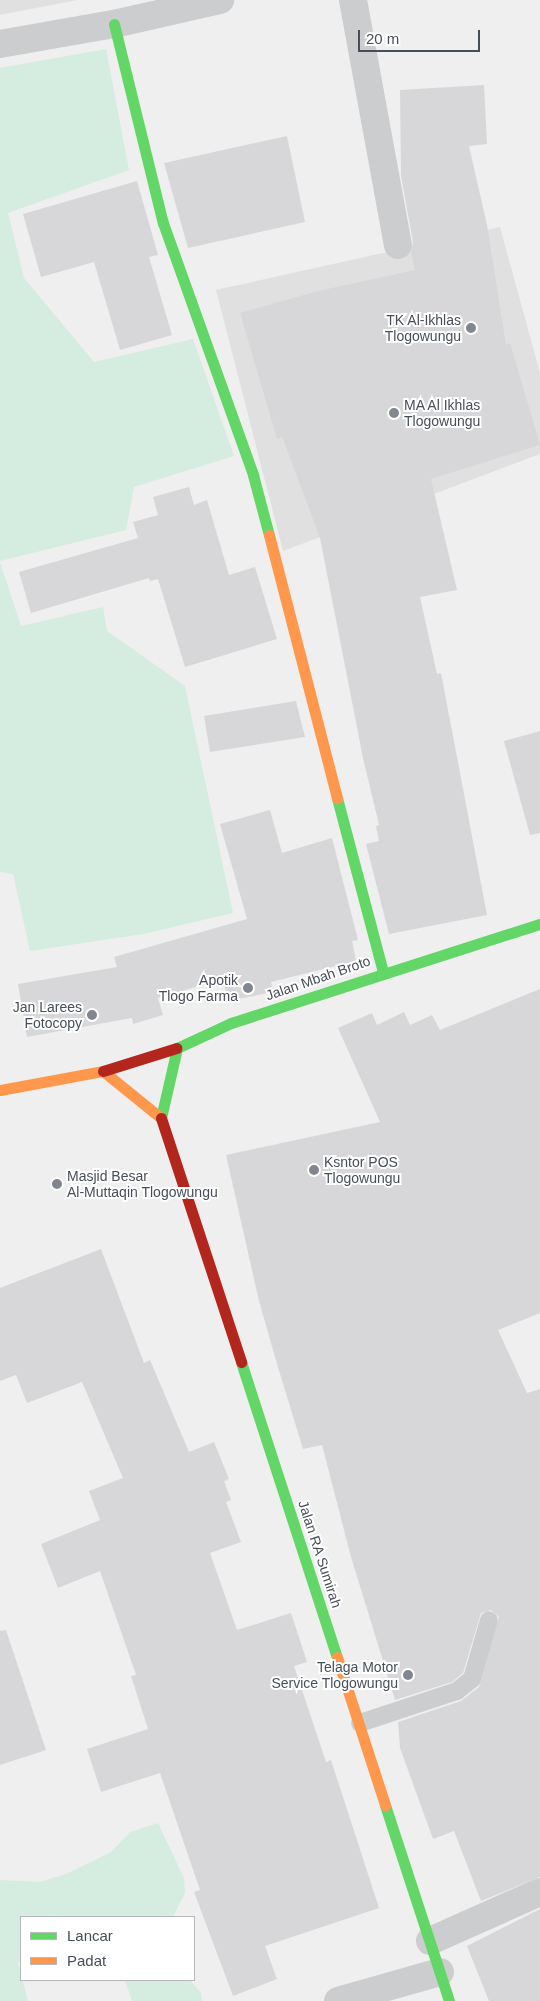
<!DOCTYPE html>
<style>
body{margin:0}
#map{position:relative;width:540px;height:2001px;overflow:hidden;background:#efefef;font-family:Arial,sans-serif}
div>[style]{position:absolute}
.education>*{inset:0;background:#e1e0e0}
.green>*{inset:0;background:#d5ece1}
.building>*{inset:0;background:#d7d7d9}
.lane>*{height:18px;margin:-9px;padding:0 9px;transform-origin:9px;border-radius:9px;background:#cbcdcf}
.street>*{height:28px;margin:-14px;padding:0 14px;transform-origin:14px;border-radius:14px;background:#cbcdcf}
.fast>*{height:11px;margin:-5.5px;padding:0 5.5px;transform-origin:5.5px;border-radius:5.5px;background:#63d668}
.slow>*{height:11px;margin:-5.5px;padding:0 5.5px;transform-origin:5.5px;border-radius:5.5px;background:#ff974d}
.jam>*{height:11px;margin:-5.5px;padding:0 5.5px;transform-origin:5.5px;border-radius:5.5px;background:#b3261e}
.dots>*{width:14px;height:14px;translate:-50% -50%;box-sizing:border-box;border:2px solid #fff;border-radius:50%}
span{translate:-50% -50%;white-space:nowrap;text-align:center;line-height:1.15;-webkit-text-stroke:4px #fff;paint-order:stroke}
.poi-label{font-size:14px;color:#484e59}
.right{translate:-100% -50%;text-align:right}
.left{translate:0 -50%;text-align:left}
.street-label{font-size:14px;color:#484e59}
.legend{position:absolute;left:20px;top:1916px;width:175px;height:65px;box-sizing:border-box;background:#fff;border:1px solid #b6b8bd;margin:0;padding:6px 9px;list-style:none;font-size:15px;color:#484e59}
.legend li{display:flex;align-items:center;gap:10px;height:25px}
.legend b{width:25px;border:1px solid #b6b8bd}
.scale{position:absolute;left:358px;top:30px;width:122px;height:22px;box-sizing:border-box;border:2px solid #484e59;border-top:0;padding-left:6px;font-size:15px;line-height:18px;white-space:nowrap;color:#484e59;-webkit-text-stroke:4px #fff;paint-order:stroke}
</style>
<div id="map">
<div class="education">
<i style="clip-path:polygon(0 0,77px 0,0 15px)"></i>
<i style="clip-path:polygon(500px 227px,540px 373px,540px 454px,283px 551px,216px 290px)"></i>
</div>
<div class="green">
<i style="clip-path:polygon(106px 49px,129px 170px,8px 213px,24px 278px,94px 362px,193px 339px,234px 456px,134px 487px,126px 530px,0 561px,0 68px)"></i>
<i style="clip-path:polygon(0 562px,21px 626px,103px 607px,107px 631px,185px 686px,233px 913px,143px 934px,30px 951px,13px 874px,0 872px)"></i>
<i style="clip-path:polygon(158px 1823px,184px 1878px,185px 1893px,173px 1917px,21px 1917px,21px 1960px,18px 1963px,28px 2001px,0 2001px,0 1880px,40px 1882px,66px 1874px,111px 1852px,130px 1832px)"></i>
<i style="clip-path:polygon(125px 1980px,190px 1980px,201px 1993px,202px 2001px,132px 2001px)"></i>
</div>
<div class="building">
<i style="clip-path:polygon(484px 85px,487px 144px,469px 146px,487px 225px,506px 345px,510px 343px,540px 445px,431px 479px,457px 590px,420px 597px,437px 674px,441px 673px,487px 915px,389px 934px,366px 844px,379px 841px,376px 826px,379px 825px,363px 758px,320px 538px,282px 437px,277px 439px,240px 313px,318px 291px,415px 270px,411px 253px,413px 242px,401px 176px,400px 90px)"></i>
<i style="clip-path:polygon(287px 136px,305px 222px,188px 248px,164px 163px)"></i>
<i style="clip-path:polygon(137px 181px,158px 255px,149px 257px,172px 335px,120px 350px,94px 262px,41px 277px,23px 214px)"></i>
<i style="clip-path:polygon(189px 487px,194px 505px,207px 500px,229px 575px,255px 567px,277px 639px,185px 667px,158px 579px,150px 581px,149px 578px,31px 613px,19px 572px,138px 538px,133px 522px,158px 515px,153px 497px)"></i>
<i style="clip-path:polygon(296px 701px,305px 737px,210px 752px,204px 716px)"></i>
<i style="clip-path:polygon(540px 731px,540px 833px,530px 835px,504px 741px)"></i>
<i style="clip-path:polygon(270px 810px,282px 853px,332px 838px,358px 940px,352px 941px,356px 961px,271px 982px,273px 992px,228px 1001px,223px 979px,158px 998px,163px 1015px,133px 1024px,132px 1018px,27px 1037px,18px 984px,117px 967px,114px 957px,247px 919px,220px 824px)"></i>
<i style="clip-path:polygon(540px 989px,540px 1313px,498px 1330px,527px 1393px,540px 1389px,540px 1877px,481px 1901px,454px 1831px,433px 1839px,400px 1748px,398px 1722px,461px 1701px,479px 1687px,499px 1617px,491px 1610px,481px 1613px,463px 1673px,452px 1682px,395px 1700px,351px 1557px,322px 1445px,303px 1449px,277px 1364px,259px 1301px,226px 1155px,380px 1122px,338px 1028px,372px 1013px,377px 1025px,404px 1012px,410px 1025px,432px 1015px,440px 1030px)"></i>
<i style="clip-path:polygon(101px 1249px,144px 1363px,150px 1360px,189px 1452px,214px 1442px,229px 1479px,224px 1481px,231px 1500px,226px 1502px,241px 1542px,210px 1553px,237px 1630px,291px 1613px,307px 1662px,294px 1666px,326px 1762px,331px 1760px,379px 1908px,265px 1946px,277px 1979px,233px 1996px,194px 1892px,200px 1890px,160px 1773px,101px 1792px,87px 1749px,148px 1729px,131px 1676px,136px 1675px,100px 1571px,58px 1588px,41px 1544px,100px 1520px,89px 1491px,123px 1478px,82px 1382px,27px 1403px,16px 1375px,0 1381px,0 1288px)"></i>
<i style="clip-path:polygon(6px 1630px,46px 1750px,0 1765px,0 1631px)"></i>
<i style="clip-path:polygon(540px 1909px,540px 2001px,489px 2001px,467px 1946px)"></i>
</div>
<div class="lane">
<i style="left:360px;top:1723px;width:102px;rotate:-18.3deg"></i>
<i style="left:457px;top:1691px;width:19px;rotate:-39deg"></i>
<i style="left:472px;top:1679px;width:61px;rotate:-73.9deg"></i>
</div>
<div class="street">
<i style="left:353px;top:0;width:249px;rotate:79.6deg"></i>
<i style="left:0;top:44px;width:116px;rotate:-10deg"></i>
<i style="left:114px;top:24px;width:109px;rotate:-12.8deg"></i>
<i style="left:430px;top:1941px;width:120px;rotate:-24deg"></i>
<i style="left:338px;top:2001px;width:106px;rotate:-15.9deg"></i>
</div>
<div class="fast">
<i style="left:114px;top:24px;width:205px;rotate:76.2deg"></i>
<i style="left:163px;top:223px;width:268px;rotate:70.3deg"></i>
<i style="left:253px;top:475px;width:62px;rotate:75.1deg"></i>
<i style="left:337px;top:798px;width:180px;rotate:75.2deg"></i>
<i style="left:161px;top:1118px;width:72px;rotate:-77.1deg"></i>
<i style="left:177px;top:1048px;width:60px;rotate:-24.8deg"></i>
<i style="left:231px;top:1023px;width:324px;rotate:-17.8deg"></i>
<i style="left:241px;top:1362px;width:310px;rotate:72deg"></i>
<i style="left:385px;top:1805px;width:206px;rotate:71.9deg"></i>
</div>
<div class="slow">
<i style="left:269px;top:535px;width:272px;rotate:75.5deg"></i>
<i style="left:0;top:1090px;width:105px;rotate:-10.5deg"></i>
<i style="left:103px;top:1071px;width:75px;rotate:39deg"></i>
<i style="left:337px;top:1657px;width:156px;rotate:72deg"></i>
</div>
<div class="jam">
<i style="left:103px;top:1071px;width:77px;rotate:-17.3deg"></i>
<i style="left:161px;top:1118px;width:257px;rotate:71.8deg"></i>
</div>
<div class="dots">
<i style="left:471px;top:328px;background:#82868e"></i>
<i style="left:394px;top:413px;background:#82868e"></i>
<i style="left:248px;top:988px;background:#82868e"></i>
<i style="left:92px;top:1015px;background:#82868e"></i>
<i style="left:314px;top:1170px;background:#82868e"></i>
<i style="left:57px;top:1184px;background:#82868e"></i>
<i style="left:408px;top:1675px;background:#82868e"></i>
</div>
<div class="poi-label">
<span class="right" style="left:461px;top:328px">TK Al-Ikhlas<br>Tlogowungu</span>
<span class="left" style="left:404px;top:413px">MA Al Ikhlas<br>Tlogowungu</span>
<span class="right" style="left:238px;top:988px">Apotik<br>Tlogo Farma</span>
<span class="right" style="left:82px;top:1015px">Jan Larees<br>Fotocopy</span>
<span class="left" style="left:324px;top:1170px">Ksntor POS<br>Tlogowungu</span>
<span class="left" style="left:67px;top:1184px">Masjid Besar<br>Al-Muttaqin Tlogowungu</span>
<span class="right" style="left:398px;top:1675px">Telaga Motor<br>Service Tlogowungu</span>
</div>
<div class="street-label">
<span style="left:318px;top:978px;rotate:-19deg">Jalan Mbah Broto</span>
<span style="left:320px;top:1554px;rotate:72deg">Jalan RA Sumirah</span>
</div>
<ul class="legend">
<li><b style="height:6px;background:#63d668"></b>Lancar</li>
<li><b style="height:6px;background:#ff974d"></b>Padat</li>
</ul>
<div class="scale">20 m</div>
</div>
